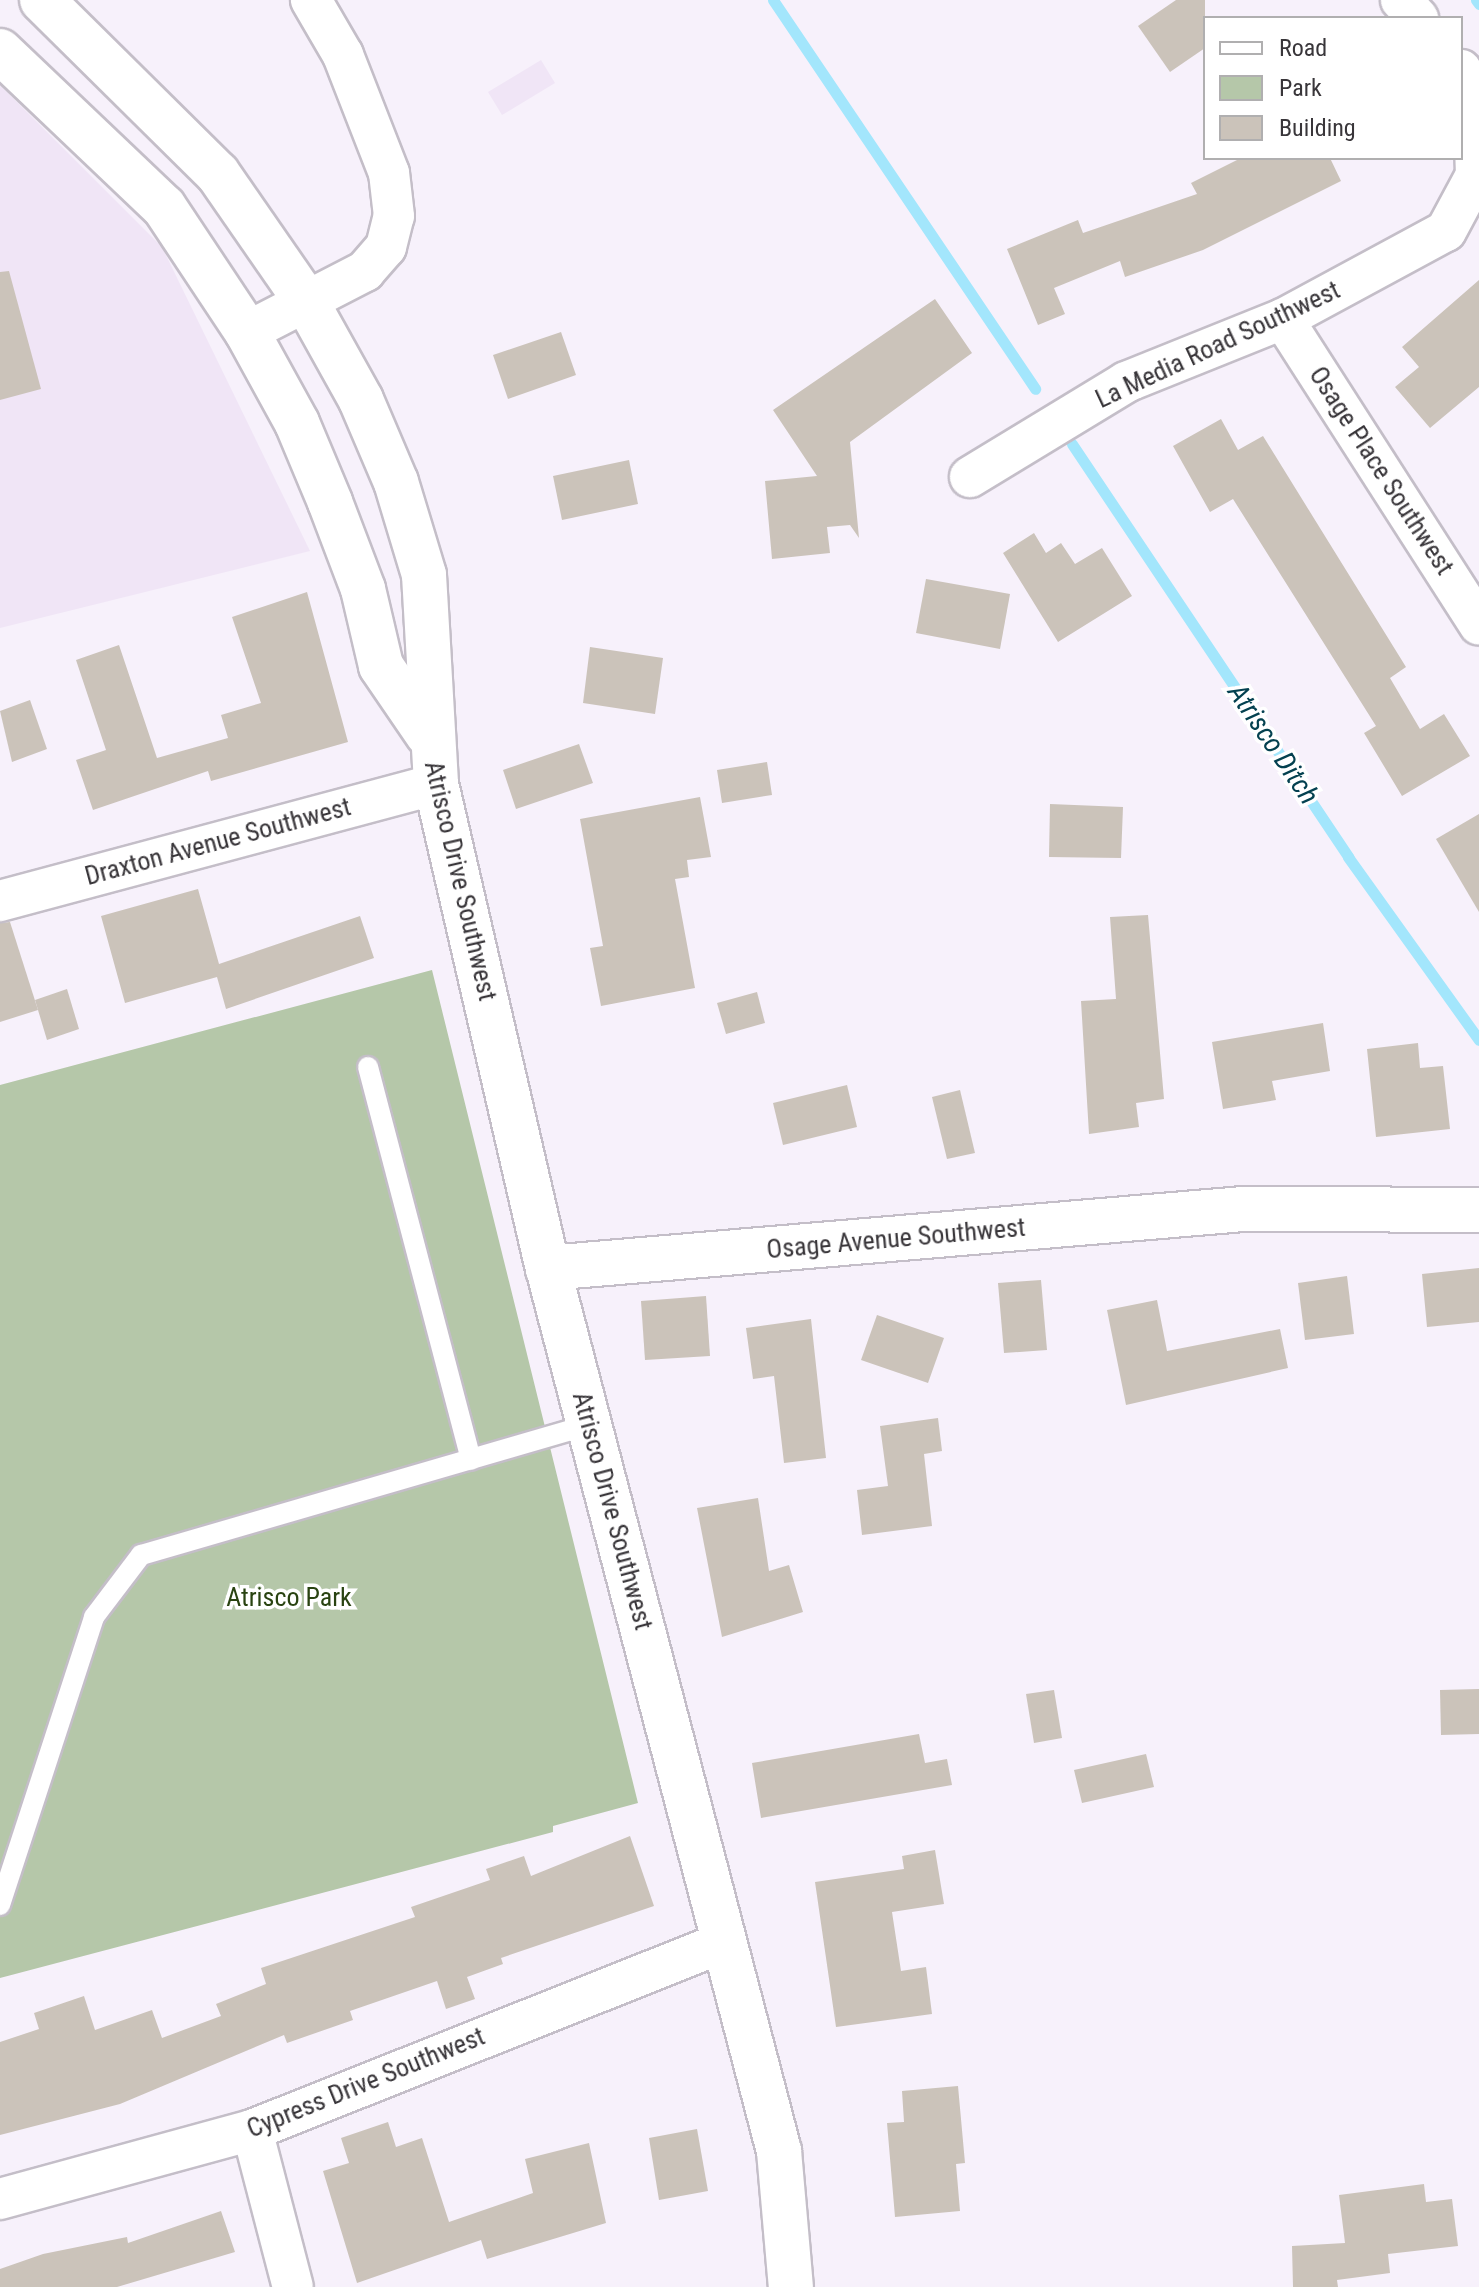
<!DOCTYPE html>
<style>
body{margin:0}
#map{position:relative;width:1479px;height:2287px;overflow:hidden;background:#f7f1fb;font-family:"Roboto Condensed",sans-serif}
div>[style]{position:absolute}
.built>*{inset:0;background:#f0e5f6}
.green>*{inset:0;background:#b5c7a9}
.stream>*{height:11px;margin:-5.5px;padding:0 5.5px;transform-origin:5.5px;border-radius:5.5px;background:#a3e6fc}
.building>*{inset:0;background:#cbc3ba}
.roads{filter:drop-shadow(2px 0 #c4bec8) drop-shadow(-2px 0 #c4bec8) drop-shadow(0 2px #c4bec8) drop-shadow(0 -2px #c4bec8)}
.lane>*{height:20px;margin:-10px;padding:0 10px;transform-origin:10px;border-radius:10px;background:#fff}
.street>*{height:40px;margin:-20px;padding:0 20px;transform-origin:20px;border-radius:20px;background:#fff}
.secondary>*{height:44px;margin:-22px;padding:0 22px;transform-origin:22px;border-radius:22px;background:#fff}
span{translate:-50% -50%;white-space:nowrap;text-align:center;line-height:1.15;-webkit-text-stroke:7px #fff;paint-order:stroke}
.street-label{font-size:26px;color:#39363a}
.park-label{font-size:26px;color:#294311}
.water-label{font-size:28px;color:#044150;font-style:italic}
.legend{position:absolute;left:1203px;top:16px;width:260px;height:144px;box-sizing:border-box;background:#fff;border:2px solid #b0afb0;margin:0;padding:10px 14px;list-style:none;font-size:24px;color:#39363a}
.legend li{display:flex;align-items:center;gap:16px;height:40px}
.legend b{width:40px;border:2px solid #b0afb0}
</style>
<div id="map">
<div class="built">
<i style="clip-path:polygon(541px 60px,555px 83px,502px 115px,488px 92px)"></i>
<i style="clip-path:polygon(0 85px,162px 247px,310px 551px,0 628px)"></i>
</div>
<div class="green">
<i style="clip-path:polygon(432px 970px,638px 1803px,553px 1826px,553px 1832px,0 1978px,0 1085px)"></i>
</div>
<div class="stream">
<i style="left:773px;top:0;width:469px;rotate:56deg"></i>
<i style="left:1476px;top:0;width:5px;rotate:53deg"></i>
<i style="left:1072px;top:444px;width:497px;rotate:56.2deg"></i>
<i style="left:1348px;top:857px;width:225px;rotate:54.4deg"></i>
</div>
<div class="building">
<i style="clip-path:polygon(1176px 0,1205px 0,1205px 48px,1170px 72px,1138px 26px)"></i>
<i style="clip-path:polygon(1241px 158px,1330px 158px,1341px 181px,1203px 250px,1125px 277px,1120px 261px,1054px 288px,1065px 314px,1038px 325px,1007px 249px,1078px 220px,1083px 233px,1197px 194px,1191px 183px)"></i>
<i style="clip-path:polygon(9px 271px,41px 389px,0 400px,0 272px)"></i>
<i style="clip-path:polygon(1479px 280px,1479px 387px,1430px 428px,1395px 387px,1419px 367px,1402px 347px)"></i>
<i style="clip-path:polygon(935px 299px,972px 353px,850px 442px,859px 538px,850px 525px,827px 527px,830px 553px,772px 559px,765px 481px,817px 476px,773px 410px)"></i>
<i style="clip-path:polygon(561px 332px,576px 375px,508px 399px,493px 355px)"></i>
<i style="clip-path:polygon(1221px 419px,1238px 450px,1263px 436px,1406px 667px,1390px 678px,1420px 729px,1444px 714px,1470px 756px,1402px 796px,1364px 733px,1376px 726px,1233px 499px,1210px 512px,1173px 446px)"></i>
<i style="clip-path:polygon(629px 460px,638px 504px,562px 520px,553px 476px)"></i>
<i style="clip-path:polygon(1034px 533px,1046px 553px,1061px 543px,1075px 564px,1102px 548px,1132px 596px,1058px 642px,1003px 553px)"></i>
<i style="clip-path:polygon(926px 579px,1010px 594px,1000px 649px,916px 633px)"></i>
<i style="clip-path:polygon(307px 592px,348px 742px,211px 781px,208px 771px,93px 810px,76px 760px,106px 750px,76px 660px,119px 645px,157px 758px,228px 738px,221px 715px,261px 703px,232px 617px)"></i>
<i style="clip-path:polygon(590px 647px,663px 658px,655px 714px,583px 703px)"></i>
<i style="clip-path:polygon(30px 700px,47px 749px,12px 762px,0 711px)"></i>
<i style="clip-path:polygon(579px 744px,593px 783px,516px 809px,503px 770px)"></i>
<i style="clip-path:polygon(767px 762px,772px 795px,722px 803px,717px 770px)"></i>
<i style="clip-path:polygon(700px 797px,711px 857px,687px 860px,689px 877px,675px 879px,695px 988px,601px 1006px,590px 948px,603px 946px,580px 819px)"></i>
<i style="clip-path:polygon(1050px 804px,1123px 807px,1121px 858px,1049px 857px)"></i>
<i style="clip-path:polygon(1479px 814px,1479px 912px,1436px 839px)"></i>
<i style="clip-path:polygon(198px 889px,219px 964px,360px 916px,374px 958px,226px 1009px,217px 977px,125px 1003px,101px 916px)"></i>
<i style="clip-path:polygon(1148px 915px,1164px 1099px,1136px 1103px,1139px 1127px,1089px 1134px,1081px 1001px,1116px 999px,1110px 917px)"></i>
<i style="clip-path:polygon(10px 922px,38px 1010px,0 1022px,0 923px)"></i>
<i style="clip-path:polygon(67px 989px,79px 1029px,47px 1040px,35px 1000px)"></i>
<i style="clip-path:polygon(757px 992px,765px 1023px,726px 1034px,717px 1003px)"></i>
<i style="clip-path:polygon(1323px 1023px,1330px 1071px,1272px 1081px,1276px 1100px,1223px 1109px,1212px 1042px)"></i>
<i style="clip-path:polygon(1418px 1043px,1420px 1068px,1443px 1066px,1450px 1129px,1376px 1137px,1367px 1049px)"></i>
<i style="clip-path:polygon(847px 1085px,857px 1127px,783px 1145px,773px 1103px)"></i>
<i style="clip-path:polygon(960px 1090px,975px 1153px,947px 1159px,932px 1097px)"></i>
<i style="clip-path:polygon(1479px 1268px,1479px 1322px,1427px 1327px,1422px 1274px)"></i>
<i style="clip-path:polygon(1347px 1276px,1354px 1334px,1305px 1340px,1298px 1283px)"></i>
<i style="clip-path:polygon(1041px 1280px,1047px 1350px,1004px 1353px,998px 1283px)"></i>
<i style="clip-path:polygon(706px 1296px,710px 1356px,645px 1360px,641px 1301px)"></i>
<i style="clip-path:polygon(1157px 1300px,1167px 1351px,1280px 1329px,1288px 1368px,1126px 1405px,1107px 1310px)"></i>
<i style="clip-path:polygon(877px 1315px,944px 1338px,928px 1383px,861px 1360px)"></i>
<i style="clip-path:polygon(811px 1319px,826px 1458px,784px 1463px,774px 1376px,753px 1379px,746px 1328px)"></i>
<i style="clip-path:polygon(938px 1418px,942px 1451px,924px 1454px,932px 1526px,862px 1535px,857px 1490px,888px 1486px,880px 1426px)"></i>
<i style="clip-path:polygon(758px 1498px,769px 1571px,789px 1565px,803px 1612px,722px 1637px,697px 1508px)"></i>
<i style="clip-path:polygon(1479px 1689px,1479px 1734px,1441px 1735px,1440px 1690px)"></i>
<i style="clip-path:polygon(1054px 1690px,1062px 1738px,1034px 1743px,1026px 1694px)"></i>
<i style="clip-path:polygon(919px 1734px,925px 1763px,947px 1759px,952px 1785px,761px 1818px,752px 1763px)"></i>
<i style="clip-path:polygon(1146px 1754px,1154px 1787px,1082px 1803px,1074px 1770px)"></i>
<i style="clip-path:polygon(630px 1836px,654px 1906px,501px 1958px,503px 1964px,467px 1977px,475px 1999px,446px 2009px,437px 1981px,350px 2011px,353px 2020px,287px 2043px,284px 2035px,120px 2104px,0 2135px,0 2042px,39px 2029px,34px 2013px,84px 1996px,95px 2030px,152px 2010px,162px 2038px,221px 2016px,216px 2004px,266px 1984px,261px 1968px,415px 1917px,411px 1907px,490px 1880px,486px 1869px,524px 1856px,531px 1876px)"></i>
<i style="clip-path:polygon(935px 1850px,944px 1904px,892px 1912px,901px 1971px,926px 1967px,932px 2014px,836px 2027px,815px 1882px,904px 1869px,902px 1856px)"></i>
<i style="clip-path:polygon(958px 2086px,965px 2163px,956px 2164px,960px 2211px,895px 2217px,887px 2123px,904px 2122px,902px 2091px)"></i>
<i style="clip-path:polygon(388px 2122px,396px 2147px,422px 2138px,449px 2222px,533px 2193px,525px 2159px,589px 2143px,606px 2223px,487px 2259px,481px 2240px,357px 2283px,323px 2171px,349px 2163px,341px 2138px)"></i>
<i style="clip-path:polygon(697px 2129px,708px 2191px,659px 2200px,649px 2138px)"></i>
<i style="clip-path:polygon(1424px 2184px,1426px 2202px,1452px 2199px,1458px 2246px,1388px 2254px,1390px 2273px,1337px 2280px,1338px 2287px,1293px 2287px,1292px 2246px,1345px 2243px,1339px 2195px)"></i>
<i style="clip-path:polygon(221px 2211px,235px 2252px,117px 2287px,0 2287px,0 2269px,43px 2254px,127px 2237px,128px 2243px)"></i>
</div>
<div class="roads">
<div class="lane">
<i style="left:368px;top:1067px;width:406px;rotate:75.3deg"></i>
<i style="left:0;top:1905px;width:303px;rotate:-71.9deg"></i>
<i style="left:94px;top:1617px;width:78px;rotate:-52.8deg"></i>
<i style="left:141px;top:1555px;width:466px;rotate:-16.2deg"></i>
</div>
<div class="street">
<i style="left:1401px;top:0;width:25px;rotate:47deg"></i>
<i style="left:1283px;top:319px;width:363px;rotate:57.3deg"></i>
<i style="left:247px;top:332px;width:133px;rotate:-27.3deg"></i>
<i style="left:365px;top:271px;width:32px;rotate:-49deg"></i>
<i style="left:386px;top:247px;width:32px;rotate:-76deg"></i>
<i style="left:394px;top:216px;width:43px;rotate:-96.6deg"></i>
<i style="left:389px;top:173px;width:127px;rotate:-111.3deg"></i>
<i style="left:343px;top:55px;width:64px;rotate:-120.2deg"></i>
<i style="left:970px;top:477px;width:183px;rotate:-31.3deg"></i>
<i style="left:1126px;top:382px;width:169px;rotate:-21.9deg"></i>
<i style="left:1283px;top:319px;width:185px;rotate:-28.4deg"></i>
<i style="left:1446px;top:231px;width:64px;rotate:-61.8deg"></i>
<i style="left:1476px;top:175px;width:60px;rotate:-91.9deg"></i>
<i style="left:1474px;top:115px;width:47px;rotate:-106.1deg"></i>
<i style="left:0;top:901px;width:451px;rotate:-15deg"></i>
<i style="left:252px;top:2130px;width:162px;rotate:75.4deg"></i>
<i style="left:0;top:2199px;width:261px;rotate:-15.3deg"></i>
<i style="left:252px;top:2130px;width:508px;rotate:-21.72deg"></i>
</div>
<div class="secondary">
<i style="left:42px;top:0;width:247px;rotate:44.7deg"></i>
<i style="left:218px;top:174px;width:155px;rotate:55.3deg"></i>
<i style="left:306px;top:301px;width:113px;rotate:60.9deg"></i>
<i style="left:361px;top:400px;width:89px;rotate:66.9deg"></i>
<i style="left:396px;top:482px;width:97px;rotate:73.2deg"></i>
<i style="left:424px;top:575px;width:209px;rotate:86.7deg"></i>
<i style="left:436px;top:784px;width:497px;rotate:77deg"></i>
<i style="left:548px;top:1268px;width:913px;rotate:75.34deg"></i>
<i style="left:779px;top:2151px;width:137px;rotate:85deg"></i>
<i style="left:0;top:51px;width:226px;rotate:43.6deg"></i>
<i style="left:164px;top:207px;width:150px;rotate:56.4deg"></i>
<i style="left:247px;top:332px;width:104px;rotate:61.2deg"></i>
<i style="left:297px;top:423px;width:86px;rotate:67.3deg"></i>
<i style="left:330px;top:502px;width:93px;rotate:69.2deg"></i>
<i style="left:363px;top:589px;width:79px;rotate:76.8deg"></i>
<i style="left:381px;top:666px;width:83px;rotate:55.7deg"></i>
<i style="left:548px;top:1268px;width:698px;rotate:-4.85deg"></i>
<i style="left:1244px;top:1209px;width:235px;rotate:0.2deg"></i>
</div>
</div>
<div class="street-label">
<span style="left:1218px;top:345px;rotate:-25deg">La Media Road Southwest</span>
<span style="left:1381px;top:471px;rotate:57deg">Osage Place Southwest</span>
<span style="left:218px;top:842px;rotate:-15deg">Draxton Avenue Southwest</span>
<span style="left:460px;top:881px;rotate:77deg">Atrisco Drive Southwest</span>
<span style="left:896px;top:1239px;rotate:-5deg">Osage Avenue Southwest</span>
<span style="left:612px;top:1511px;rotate:75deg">Atrisco Drive Southwest</span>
<span style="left:366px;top:2083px;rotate:-22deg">Cypress Drive Southwest</span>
</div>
<div class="park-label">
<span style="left:289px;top:1598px">Atrisco Park</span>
</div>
<div class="water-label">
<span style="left:1273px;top:744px;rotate:56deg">Atrisco Ditch</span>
</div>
<ul class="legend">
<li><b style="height:10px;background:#fff"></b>Road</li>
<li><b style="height:22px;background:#b5c7a9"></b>Park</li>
<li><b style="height:22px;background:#cbc3ba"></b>Building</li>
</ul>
</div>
